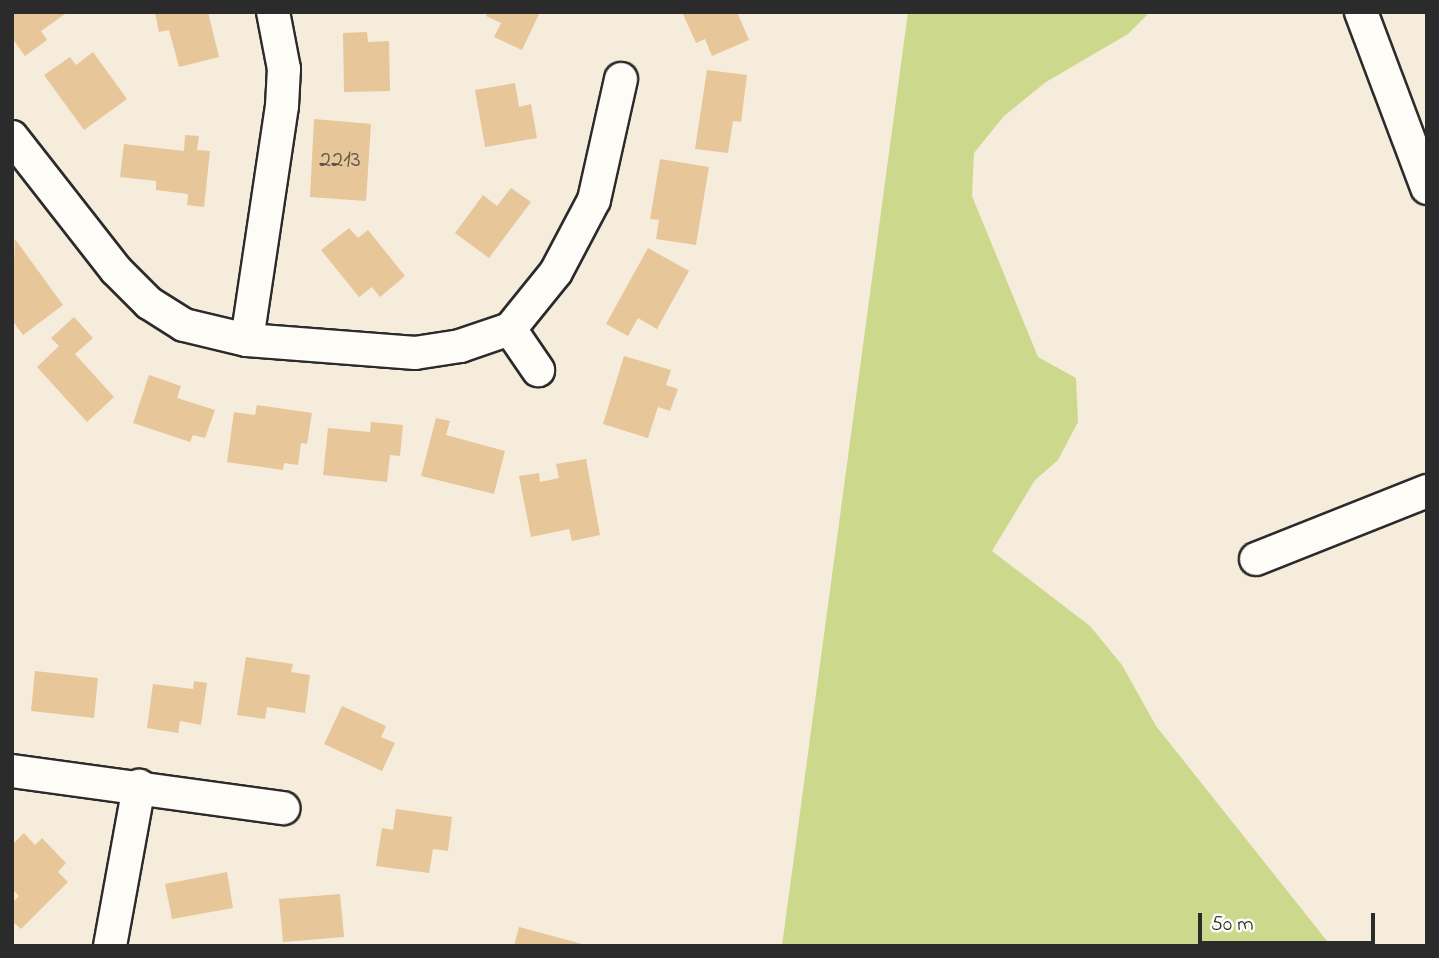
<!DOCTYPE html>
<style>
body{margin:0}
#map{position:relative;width:1439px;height:958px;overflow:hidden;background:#f6ecdb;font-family:"Indie Flower",sans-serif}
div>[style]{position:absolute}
.green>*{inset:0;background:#ccd88b}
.building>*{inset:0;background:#e7c699}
.roads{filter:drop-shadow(2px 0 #2b2b2b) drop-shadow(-2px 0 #2b2b2b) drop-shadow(0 2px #2b2b2b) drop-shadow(0 -2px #2b2b2b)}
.minor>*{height:32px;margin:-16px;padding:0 16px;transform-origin:16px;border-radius:16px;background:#fdfcf7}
span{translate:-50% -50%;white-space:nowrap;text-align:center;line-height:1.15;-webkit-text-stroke:5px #fdfcf7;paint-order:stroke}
.number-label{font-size:24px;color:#5a5246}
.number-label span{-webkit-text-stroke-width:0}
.frame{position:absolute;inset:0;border:14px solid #2b2b2b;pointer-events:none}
.scale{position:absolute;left:1198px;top:913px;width:177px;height:32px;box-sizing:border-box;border:4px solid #2b2b2b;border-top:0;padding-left:9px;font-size:21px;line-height:24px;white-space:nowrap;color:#2b2b2b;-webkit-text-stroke:5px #fdfcf7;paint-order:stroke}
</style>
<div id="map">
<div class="green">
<i style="clip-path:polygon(908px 12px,1150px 12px,1128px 34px,1046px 82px,1004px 116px,974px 153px,972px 196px,1038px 357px,1076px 378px,1078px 422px,1058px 460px,1035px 480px,992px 551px,1090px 626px,1122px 665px,1156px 726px,1331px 946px,782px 946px)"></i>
</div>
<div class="building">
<i style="clip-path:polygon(12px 12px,68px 12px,41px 31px,47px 40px,25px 56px,12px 38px)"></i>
<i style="clip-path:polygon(208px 12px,219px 57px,179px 67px,169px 30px,159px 32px,155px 13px)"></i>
<i style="clip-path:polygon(488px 12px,540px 12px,522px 50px,494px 37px,501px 23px,486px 16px)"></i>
<i style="clip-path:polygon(682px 12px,737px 12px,749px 40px,712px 56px,705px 39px,696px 43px)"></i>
<i style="clip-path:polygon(367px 32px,368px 42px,389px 41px,390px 91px,344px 92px,343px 33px)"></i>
<i style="clip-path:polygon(93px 52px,127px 99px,84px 130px,44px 75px,70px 57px,76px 65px)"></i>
<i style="clip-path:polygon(707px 70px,747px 75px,741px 122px,733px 121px,728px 153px,695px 149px)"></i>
<i style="clip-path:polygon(515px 83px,519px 107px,531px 104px,537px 138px,485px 147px,475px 90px)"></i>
<i style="clip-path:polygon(314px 119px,371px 124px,366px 201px,310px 197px)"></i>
<i style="clip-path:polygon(185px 135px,199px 136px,197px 150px,210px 151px,204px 207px,187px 205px,188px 194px,156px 190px,156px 181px,120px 177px,124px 144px,184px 151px)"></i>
<i style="clip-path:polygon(660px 159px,709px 167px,696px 245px,656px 239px,659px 220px,650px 219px)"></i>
<i style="clip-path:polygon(511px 188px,531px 202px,489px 258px,455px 233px,483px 195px,497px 206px)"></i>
<i style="clip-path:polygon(349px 228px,358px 238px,368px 230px,405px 276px,380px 297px,372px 287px,359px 297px,321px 250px)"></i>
<i style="clip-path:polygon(15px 239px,63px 305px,23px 335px,12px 320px)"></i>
<i style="clip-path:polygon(648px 248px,689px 271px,657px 329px,638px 318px,628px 336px,606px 324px)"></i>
<i style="clip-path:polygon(74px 317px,93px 338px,75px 354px,114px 397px,87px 422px,37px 367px,59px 346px,51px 338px)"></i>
<i style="clip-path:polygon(624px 356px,671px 370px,666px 385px,678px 389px,670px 411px,658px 407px,648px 438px,603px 424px)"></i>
<i style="clip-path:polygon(149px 375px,181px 386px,177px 398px,215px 410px,205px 438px,193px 435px,190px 442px,133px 423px)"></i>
<i style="clip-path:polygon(257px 405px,312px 413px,307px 444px,301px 443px,298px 465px,284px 463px,283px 470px,227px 462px,234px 412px,255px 415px)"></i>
<i style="clip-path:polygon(436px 418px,450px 421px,446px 435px,505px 451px,494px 494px,421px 476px)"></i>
<i style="clip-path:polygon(371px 422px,403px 425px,400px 456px,390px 455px,387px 482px,323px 475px,328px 428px,370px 432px)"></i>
<i style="clip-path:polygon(586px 459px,600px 535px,572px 541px,569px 529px,531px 537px,519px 476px,539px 473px,540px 482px,559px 478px,556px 464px)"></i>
<i style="clip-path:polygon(246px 657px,293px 664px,291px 672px,310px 675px,305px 713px,267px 707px,265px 719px,237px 715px)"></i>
<i style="clip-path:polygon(35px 671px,98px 678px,94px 718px,31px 711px)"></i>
<i style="clip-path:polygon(194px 681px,207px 683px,201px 725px,180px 721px,178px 733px,147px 728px,153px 684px,193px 689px)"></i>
<i style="clip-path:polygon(342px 706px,386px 726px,381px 737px,395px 743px,382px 771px,324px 744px)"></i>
<i style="clip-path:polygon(396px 809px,452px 817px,448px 851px,433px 849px,429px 873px,376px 866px,382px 828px,393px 830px)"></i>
<i style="clip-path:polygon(24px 833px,35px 845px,42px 838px,66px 863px,58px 872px,68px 882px,21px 929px,12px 921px,12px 903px,19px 896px,12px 889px,12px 845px)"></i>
<i style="clip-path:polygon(227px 872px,233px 908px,172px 919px,165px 884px)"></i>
<i style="clip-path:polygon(340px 894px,344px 937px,283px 942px,279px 899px)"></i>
<i style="clip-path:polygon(519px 927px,586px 945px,586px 946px,514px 946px)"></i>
</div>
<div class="roads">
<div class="minor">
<i style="left:1361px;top:12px;width:188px;rotate:69.4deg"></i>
<i style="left:12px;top:137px;width:169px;rotate:52deg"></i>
<i style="left:116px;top:270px;width:47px;rotate:45deg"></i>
<i style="left:149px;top:303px;width:41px;rotate:32.2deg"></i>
<i style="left:184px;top:325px;width:65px;rotate:13.4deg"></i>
<i style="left:247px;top:340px;width:169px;rotate:4.4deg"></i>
<i style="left:415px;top:353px;width:46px;rotate:-8.8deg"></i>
<i style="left:460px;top:346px;width:53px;rotate:-18.8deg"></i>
<i style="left:510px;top:329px;width:73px;rotate:-51.1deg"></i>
<i style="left:556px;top:272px;width:81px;rotate:-62.2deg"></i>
<i style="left:594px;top:200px;width:124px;rotate:-77.4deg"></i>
<i style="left:510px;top:329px;width:50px;rotate:55.7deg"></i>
<i style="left:247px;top:340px;width:237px;rotate:-81.5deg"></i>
<i style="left:282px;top:106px;width:37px;rotate:-87deg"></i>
<i style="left:284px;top:69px;width:58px;rotate:-100.9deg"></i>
<i style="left:1256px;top:559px;width:184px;rotate:-21.7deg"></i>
<i style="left:12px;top:771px;width:274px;rotate:7.8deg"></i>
<i style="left:110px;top:946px;width:163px;rotate:-79.7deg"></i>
</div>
</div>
<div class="number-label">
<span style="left:340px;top:161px">2213</span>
</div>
<div class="frame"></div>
<div class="scale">50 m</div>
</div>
